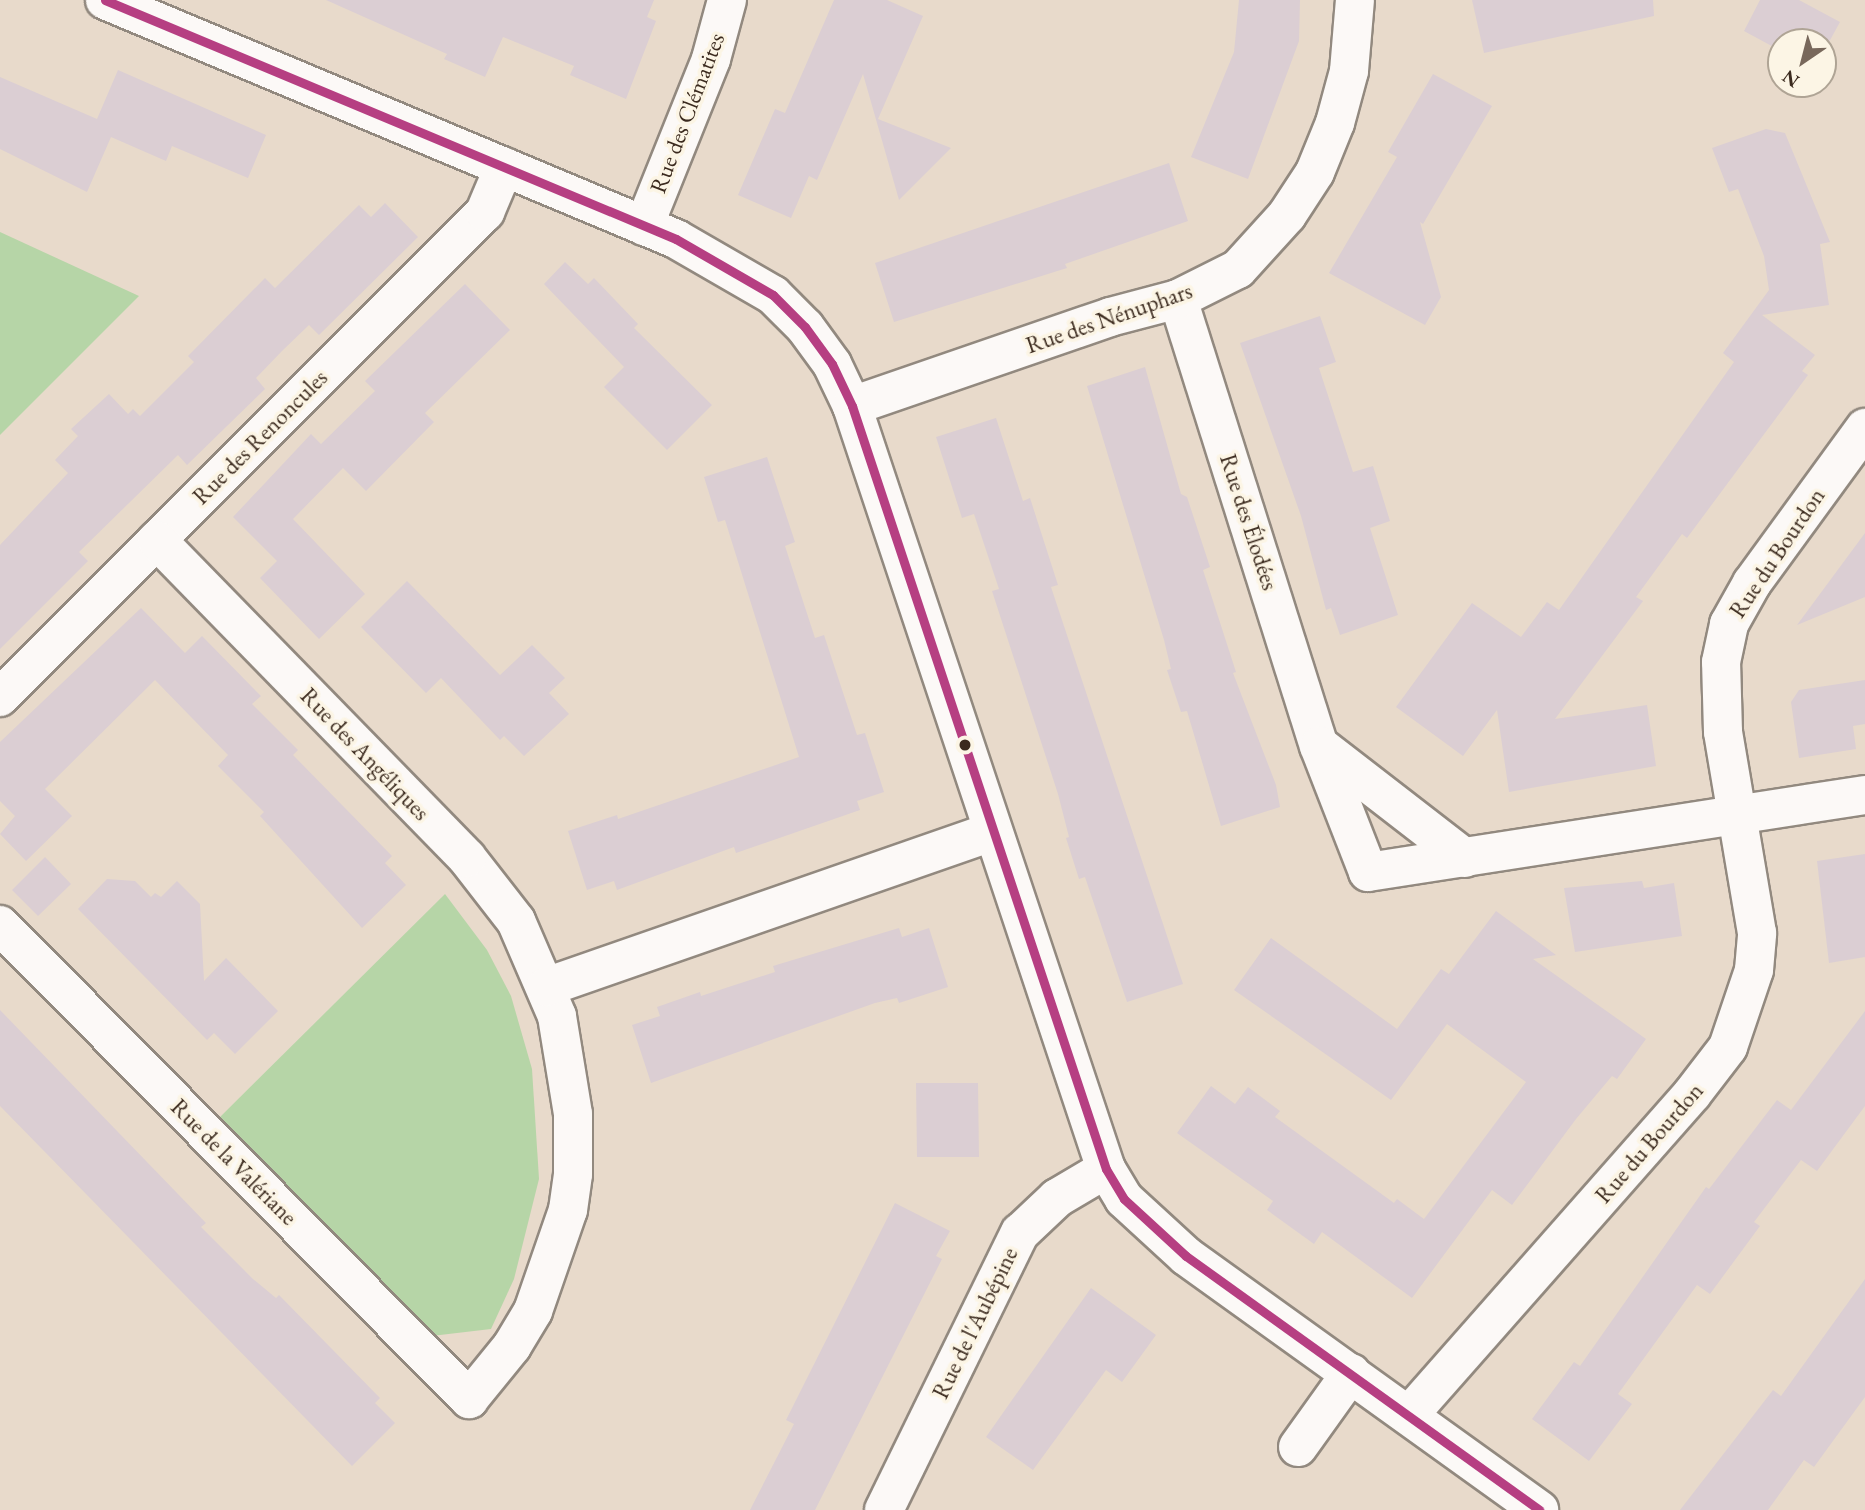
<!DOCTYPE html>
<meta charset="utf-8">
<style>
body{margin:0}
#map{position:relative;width:1865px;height:1510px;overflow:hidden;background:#e8dacb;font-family:"EB Garamond",serif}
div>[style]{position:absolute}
.green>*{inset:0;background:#b6d5a7}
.building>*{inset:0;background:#dbced3}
.roads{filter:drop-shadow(2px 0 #92897f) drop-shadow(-2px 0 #92897f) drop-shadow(0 2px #92897f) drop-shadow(0 -2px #92897f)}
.minor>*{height:38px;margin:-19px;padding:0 19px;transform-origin:19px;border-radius:19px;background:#fcf9f7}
.bus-1>*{height:9px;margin:-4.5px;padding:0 4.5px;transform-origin:4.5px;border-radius:4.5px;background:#b63f82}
.dots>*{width:19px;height:19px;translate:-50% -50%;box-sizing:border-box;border:4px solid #fcf5e5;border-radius:50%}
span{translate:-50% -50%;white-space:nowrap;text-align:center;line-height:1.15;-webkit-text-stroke:7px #fcf5e5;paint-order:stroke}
.street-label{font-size:23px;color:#3b2a1e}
.north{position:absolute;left:1767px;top:28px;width:70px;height:70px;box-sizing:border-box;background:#fcf5e5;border:2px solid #afa495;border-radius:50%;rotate:215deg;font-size:19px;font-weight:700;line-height:28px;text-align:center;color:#3b2a1e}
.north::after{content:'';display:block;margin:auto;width:24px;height:32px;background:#78685b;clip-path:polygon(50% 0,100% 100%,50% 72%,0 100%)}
</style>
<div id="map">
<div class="green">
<i style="clip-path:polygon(0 232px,139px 296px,0 435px)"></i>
<i style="clip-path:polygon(445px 894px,487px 950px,511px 996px,532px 1069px,539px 1179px,514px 1279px,491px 1329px,423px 1337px,213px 1124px)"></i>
</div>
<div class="building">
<i style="clip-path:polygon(326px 0,654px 0,647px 17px,656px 21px,626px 99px,570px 75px,574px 66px,503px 37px,485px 77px,444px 59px,447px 54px)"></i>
<i style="clip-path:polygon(834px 0,887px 0,923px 16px,878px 119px,951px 148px,899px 200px,863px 74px,817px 180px,809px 176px,791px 218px,738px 195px,775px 109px,785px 113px)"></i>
<i style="clip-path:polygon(1239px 0,1300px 0,1299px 41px,1248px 179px,1191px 157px,1234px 52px)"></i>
<i style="clip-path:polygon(1472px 0,1653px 0,1654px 16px,1484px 53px)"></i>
<i style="clip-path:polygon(1760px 0,1799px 0,1840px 22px,1823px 53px,1823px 42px,1781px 42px,1781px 51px,1744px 31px)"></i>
<i style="clip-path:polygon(118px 70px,266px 135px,248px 178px,172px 146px,166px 161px,111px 137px,87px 192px,0 149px,0 77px,97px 119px)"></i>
<i style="clip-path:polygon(1433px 74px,1492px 106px,1423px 224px,1420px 222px,1441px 297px,1425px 325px,1329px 273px,1397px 157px,1388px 152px)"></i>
<i style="clip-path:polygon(1766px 129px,1785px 133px,1830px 242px,1820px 244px,1829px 305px,1762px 315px,1815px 355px,1802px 371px,1808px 375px,1687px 538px,1682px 534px,1636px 597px,1643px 601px,1555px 719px,1647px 705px,1656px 766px,1509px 792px,1497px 710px,1463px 756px,1396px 707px,1472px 603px,1521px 637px,1547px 602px,1559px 610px,1734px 362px,1723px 353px,1769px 290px,1764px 256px,1738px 189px,1729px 192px,1712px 148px)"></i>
<i style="clip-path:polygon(1169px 163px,1188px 221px,1065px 264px,1067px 268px,894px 322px,875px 263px)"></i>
<i style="clip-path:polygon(385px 203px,418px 237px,319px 335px,309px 325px,282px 351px,256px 378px,265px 389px,187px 465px,178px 455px,79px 552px,88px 561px,0 649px,0 545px,68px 473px,55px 460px,78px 436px,71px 429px,109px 394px,128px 414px,133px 409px,140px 416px,194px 362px,188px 356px,265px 278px,275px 288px,359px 205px,371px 217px)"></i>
<i style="clip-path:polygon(565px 262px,588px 284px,594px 278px,638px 324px,634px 328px,712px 405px,667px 450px,604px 387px,624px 367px,544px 284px)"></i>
<i style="clip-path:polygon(465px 284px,510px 330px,425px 413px,434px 422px,366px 491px,343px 468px,293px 519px,365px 594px,319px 639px,260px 578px,277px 561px,233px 517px,311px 434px,321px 444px,375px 391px,365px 381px)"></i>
<i style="clip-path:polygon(1320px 316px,1336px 362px,1319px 368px,1353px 472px,1373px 466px,1390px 521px,1370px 528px,1398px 615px,1340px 635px,1331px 608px,1326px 610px,1301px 516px,1240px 343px)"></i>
<i style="clip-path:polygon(1145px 367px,1181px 494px,1187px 497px,1210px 567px,1203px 570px,1236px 672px,1233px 673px,1276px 785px,1280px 807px,1221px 826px,1187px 711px,1181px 712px,1167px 670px,1171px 669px,1164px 640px,1087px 386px)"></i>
<i style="clip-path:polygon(996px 418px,1023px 501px,1030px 498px,1058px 585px,1051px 587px,1183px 984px,1127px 1002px,1085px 877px,1079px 879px,1066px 838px,1069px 837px,1058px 794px,992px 591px,999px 589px,974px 514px,962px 518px,936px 437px)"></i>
<i style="clip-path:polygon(767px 457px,795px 542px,785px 546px,815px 638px,824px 635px,857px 735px,865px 733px,884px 792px,857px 801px,860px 810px,736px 853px,734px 847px,617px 890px,614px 881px,587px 890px,568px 831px,617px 815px,618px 819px,799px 757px,725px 520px,718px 522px,704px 477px)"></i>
<i style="clip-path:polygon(1865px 533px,1865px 597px,1797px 625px)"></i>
<i style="clip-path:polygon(407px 581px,500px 675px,532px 645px,565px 678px,549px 693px,569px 714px,524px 756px,504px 736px,500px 740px,441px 678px,426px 693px,361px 627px)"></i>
<i style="clip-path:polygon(141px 608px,185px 653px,202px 636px,261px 696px,252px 704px,298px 750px,293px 755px,392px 856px,385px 863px,406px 885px,362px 928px,260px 816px,264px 812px,218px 766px,228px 755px,155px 680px,45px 789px,72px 816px,26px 861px,0 834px,15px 816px,0 801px,0 742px)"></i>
<i style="clip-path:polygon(1865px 680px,1865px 724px,1853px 726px,1856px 749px,1799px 758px,1791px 702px,1799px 690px)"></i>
<i style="clip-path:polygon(1865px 854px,1865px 957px,1829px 963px,1817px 861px)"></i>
<i style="clip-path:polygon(45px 857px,71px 884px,38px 916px,12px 890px)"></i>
<i style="clip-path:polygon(107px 879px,135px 881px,151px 897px,155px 893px,161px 897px,177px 881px,200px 904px,204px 981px,226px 958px,278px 1011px,235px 1054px,214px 1033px,207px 1040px,78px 909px)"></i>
<i style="clip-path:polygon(1642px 881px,1644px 888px,1674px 883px,1682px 936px,1575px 952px,1564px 888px)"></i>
<i style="clip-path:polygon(1496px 911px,1556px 955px,1533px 959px,1646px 1039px,1617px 1079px,1612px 1076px,1576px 1119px,1512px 1205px,1492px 1190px,1412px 1298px,1322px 1232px,1314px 1244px,1267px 1210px,1273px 1201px,1177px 1133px,1211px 1086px,1235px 1104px,1248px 1087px,1280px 1111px,1275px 1117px,1394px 1203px,1397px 1199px,1424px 1219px,1526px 1082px,1447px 1024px,1391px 1100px,1234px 990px,1271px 938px,1397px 1029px,1441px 969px,1449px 974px)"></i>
<i style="clip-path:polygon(899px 928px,902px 937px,929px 928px,948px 987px,899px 1003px,897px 998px,875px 1003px,651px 1083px,632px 1025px,660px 1016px,657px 1007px,700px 992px,701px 996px,775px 972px,773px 966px)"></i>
<i style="clip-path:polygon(0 1010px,206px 1223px,201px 1227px,253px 1279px,276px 1298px,279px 1295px,380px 1398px,375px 1403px,395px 1423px,352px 1466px,0 1106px)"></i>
<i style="clip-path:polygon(1865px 1011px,1865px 1106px,1817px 1171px,1801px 1160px,1754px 1222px,1760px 1226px,1710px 1294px,1697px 1285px,1618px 1394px,1632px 1404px,1589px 1461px,1532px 1419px,1574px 1362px,1580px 1366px,1706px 1187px,1709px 1189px,1777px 1100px,1791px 1110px)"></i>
<i style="clip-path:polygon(916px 1083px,978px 1083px,979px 1157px,917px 1157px)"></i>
<i style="clip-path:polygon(895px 1203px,950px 1231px,936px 1256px,942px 1259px,815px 1510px,750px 1510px,794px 1424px,786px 1420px)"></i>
<i style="clip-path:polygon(1865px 1279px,1865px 1397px,1814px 1467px,1804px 1460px,1768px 1510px,1680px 1510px,1773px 1390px,1781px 1396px)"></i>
<i style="clip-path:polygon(1091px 1288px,1156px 1335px,1122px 1382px,1106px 1370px,1033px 1470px,986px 1437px)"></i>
</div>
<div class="roads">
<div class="minor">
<i style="left:105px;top:0;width:619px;rotate:22.71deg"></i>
<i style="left:676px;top:239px;width:112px;rotate:30deg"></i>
<i style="left:773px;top:295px;width:45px;rotate:45deg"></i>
<i style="left:805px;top:327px;width:46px;rotate:53.9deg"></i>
<i style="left:832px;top:364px;width:47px;rotate:64.5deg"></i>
<i style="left:852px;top:406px;width:804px;rotate:71.59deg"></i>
<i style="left:1106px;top:1169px;width:35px;rotate:59deg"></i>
<i style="left:1124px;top:1199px;width:84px;rotate:42.6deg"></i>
<i style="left:1186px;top:1256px;width:435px;rotate:35.7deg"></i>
<i style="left:644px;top:226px;width:180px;rotate:-68.1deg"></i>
<i style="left:711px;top:59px;width:61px;rotate:-74.8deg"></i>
<i style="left:1178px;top:299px;width:469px;rotate:72.5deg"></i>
<i style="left:1319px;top:746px;width:135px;rotate:68.7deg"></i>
<i style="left:1368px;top:872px;width:503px;rotate:-8.81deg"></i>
<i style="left:852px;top:406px;width:273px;rotate:-19deg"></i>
<i style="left:1110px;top:317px;width:70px;rotate:-14.8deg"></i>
<i style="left:1178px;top:299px;width:67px;rotate:-26.6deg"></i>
<i style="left:1238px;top:269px;width:73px;rotate:-47.8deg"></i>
<i style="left:1287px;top:215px;width:51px;rotate:-56.9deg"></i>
<i style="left:1315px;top:172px;width:53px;rotate:-67.8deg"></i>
<i style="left:1335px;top:123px;width:54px;rotate:-74.9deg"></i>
<i style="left:1349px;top:71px;width:71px;rotate:-85.2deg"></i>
<i style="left:0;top:697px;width:686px;rotate:-45deg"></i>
<i style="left:485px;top:212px;width:49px;rotate:-67.1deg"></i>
<i style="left:1320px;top:746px;width:183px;rotate:37.7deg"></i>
<i style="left:0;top:925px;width:667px;rotate:45.3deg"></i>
<i style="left:469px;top:1399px;width:68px;rotate:-50.9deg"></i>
<i style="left:512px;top:1346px;width:41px;rotate:-59deg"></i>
<i style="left:533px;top:1311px;width:107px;rotate:-70.9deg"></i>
<i style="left:568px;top:1210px;width:36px;rotate:-82deg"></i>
<i style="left:573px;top:1174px;width:60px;rotate:-90deg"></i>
<i style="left:573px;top:1114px;width:99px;rotate:-99.3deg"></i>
<i style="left:557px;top:1016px;width:103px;rotate:-113.3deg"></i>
<i style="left:516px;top:921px;width:80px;rotate:-127.9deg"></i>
<i style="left:467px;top:858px;width:444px;rotate:-134.3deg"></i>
<i style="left:546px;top:987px;width:470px;rotate:-19.2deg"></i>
<i style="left:1409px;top:1415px;width:428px;rotate:-48.6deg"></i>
<i style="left:1692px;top:1094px;width:59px;rotate:-52.5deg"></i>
<i style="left:1728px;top:1047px;width:81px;rotate:-71.3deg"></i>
<i style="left:1754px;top:970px;width:37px;rotate:-85deg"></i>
<i style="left:1757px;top:933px;width:204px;rotate:-99.6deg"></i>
<i style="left:1723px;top:732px;width:70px;rotate:-91.6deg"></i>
<i style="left:1721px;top:662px;width:39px;rotate:-78deg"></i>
<i style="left:1729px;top:624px;width:47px;rotate:-60.7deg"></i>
<i style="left:1752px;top:583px;width:192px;rotate:-53.9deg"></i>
<i style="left:1298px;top:1447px;width:91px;rotate:-54.4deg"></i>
<i style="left:884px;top:1510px;width:309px;rotate:-63.9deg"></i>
<i style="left:1020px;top:1233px;width:51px;rotate:-43.4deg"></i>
<i style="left:1057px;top:1198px;width:57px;rotate:-30.6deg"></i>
</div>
</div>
<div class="bus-1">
<i style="left:105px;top:0;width:619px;rotate:22.71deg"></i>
<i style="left:676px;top:239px;width:112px;rotate:30deg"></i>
<i style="left:773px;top:295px;width:45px;rotate:45deg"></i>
<i style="left:805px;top:327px;width:46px;rotate:53.9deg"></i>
<i style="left:832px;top:364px;width:47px;rotate:64.5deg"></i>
<i style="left:852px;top:406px;width:804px;rotate:71.59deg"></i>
<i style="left:1106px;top:1169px;width:35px;rotate:59deg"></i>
<i style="left:1124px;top:1199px;width:84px;rotate:42.6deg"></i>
<i style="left:1186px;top:1256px;width:435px;rotate:35.7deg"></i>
</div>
<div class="dots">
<i style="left:965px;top:745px;background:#3b2a1e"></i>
</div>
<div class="street-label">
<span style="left:687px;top:113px;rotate:-69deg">Rue des Clématites</span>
<span style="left:1109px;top:318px;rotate:-19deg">Rue des Nénuphars</span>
<span style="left:260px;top:437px;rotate:-45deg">Rue des Renoncules</span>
<span style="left:1249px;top:522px;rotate:72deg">Rue des Élodées</span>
<span style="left:1777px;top:553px;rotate:-56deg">Rue du Bourdon</span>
<span style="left:365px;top:754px;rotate:46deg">Rue des Angéliques</span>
<span style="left:1649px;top:1143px;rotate:-49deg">Rue du Bourdon</span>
<span style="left:234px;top:1162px;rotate:45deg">Rue de la Valériane</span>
<span style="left:975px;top:1323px;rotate:-64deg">Rue de l'Aubépine</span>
</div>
<div class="north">N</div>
</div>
